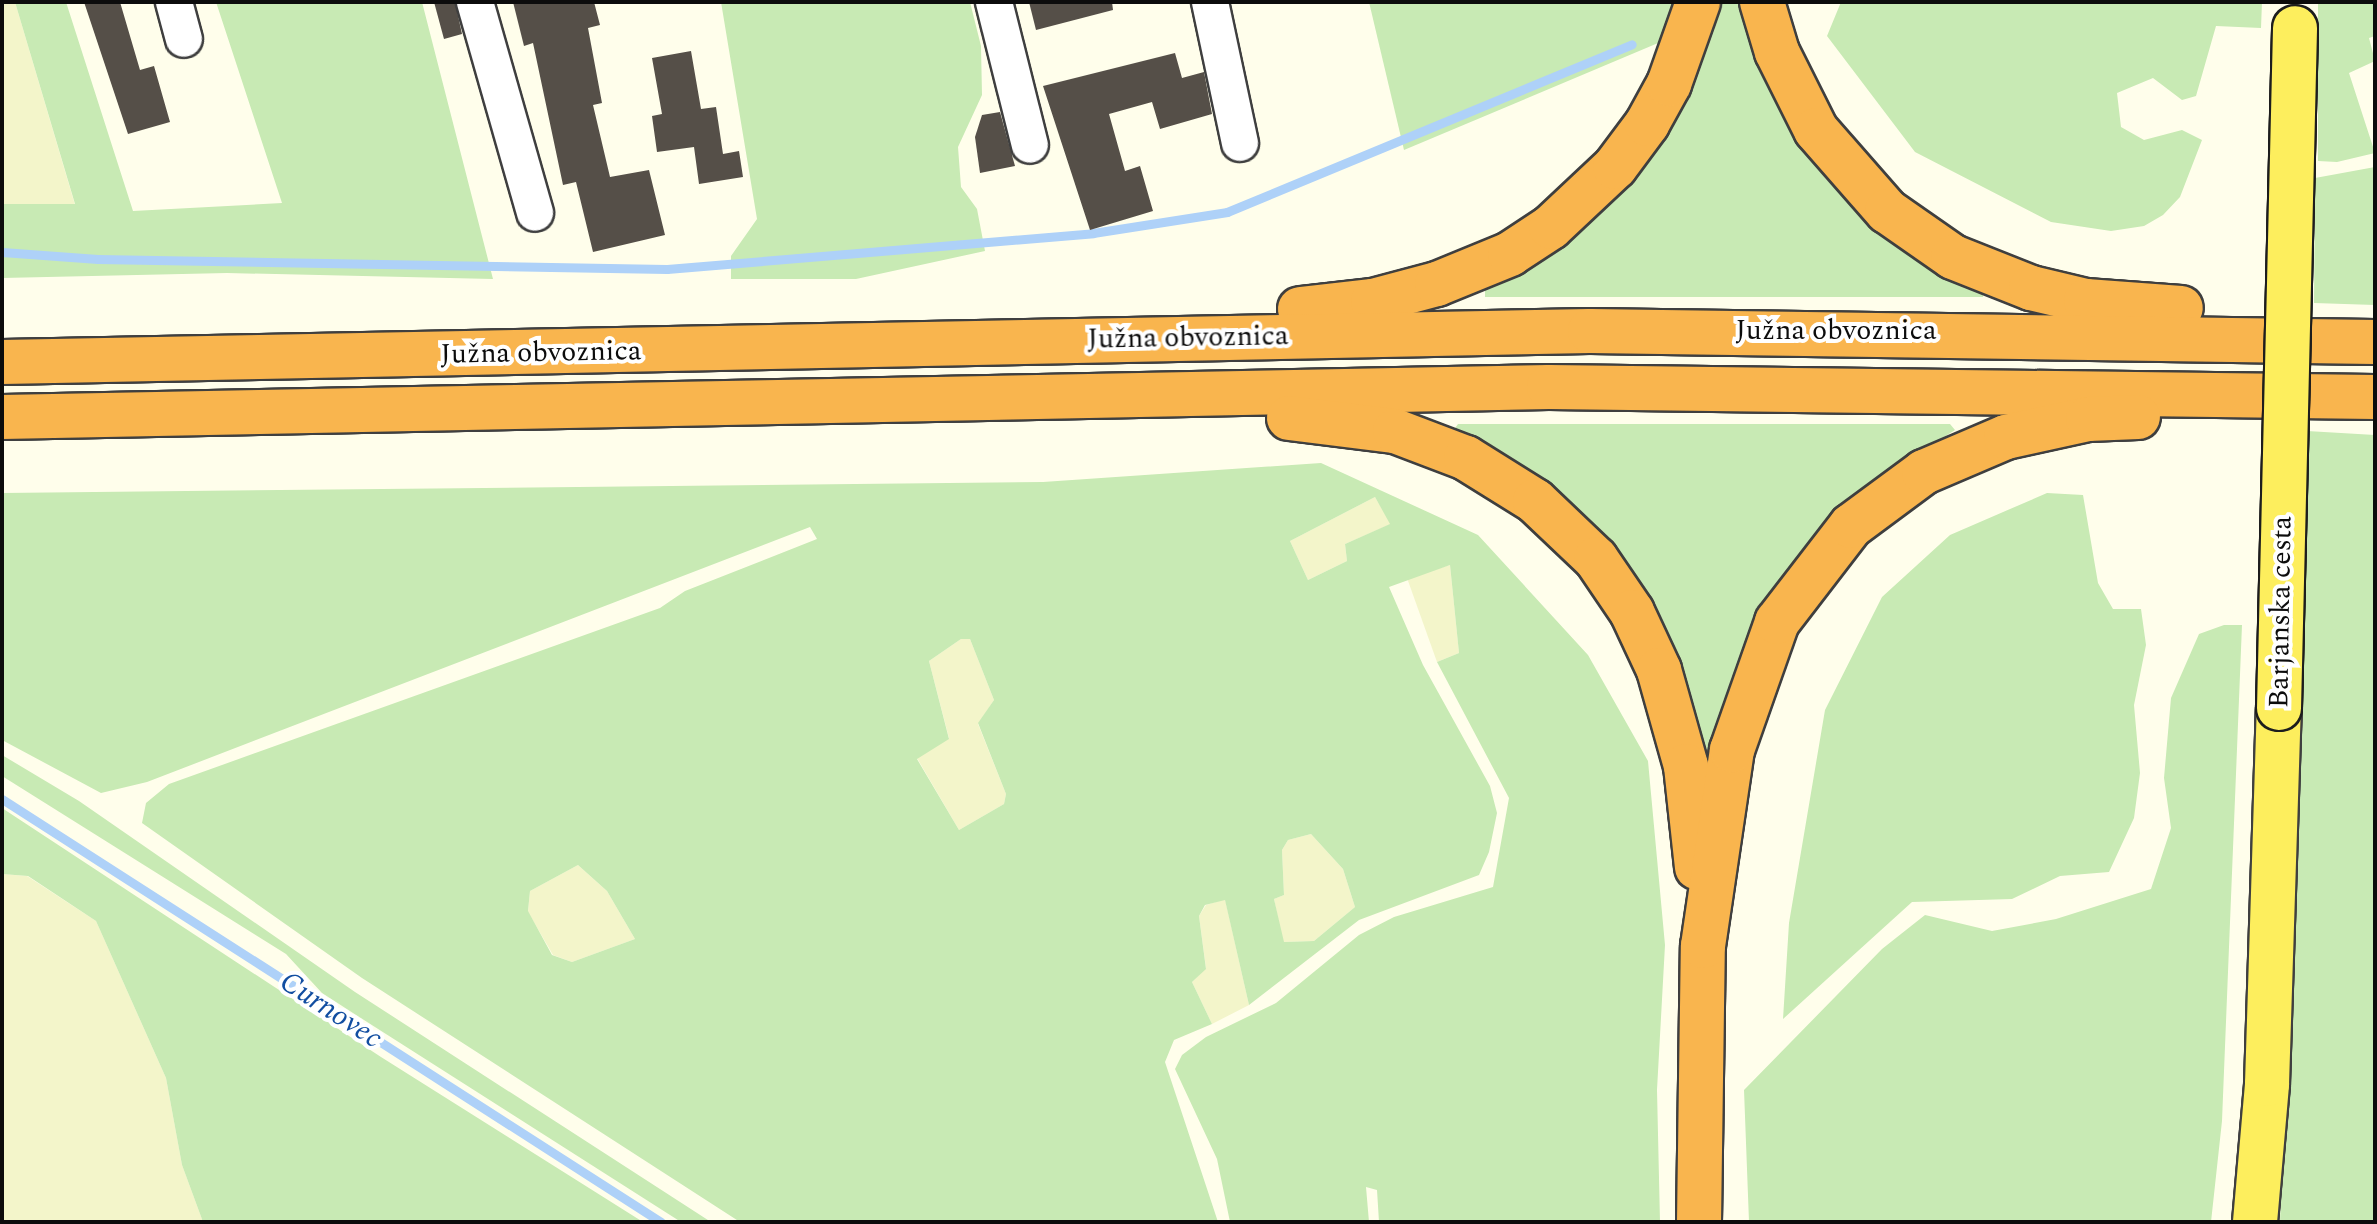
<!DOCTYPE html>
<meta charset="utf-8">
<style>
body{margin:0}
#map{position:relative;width:2377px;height:1224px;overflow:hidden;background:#fffeeb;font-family:Spectral,serif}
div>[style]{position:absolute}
.farmland>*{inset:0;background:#f3f5ca}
.green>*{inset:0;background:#c8eab4}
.stream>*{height:9px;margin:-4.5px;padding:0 4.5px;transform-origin:4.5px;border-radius:4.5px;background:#aed1f8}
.building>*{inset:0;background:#554f48}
.roads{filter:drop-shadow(2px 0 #3f3f3f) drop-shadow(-2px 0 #3f3f3f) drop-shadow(0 2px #3f3f3f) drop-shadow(0 -2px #3f3f3f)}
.minor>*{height:36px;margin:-18px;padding:0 18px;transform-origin:18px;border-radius:18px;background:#fff}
.major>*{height:44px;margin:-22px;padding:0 22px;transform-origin:22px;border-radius:22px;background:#fdee5d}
.highway>*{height:44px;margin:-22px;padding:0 22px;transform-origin:22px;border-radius:22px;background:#f9b54e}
.bridges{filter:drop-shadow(2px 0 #1d1d1d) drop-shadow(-2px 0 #1d1d1d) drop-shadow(0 2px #1d1d1d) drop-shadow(0 -2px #1d1d1d)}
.major-bridge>*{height:44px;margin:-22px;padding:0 22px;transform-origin:22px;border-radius:22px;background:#fdee5d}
span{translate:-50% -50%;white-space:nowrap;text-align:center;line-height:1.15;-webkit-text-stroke:8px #fff;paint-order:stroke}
.street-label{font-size:28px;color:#0c0c0c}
.water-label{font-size:30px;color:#124ea1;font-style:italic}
.frame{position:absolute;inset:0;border:4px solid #0c0c0c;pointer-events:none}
</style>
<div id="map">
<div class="farmland">
<i style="clip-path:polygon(2px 2px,15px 2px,75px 205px,2px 204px)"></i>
<i style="clip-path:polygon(1375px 497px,1391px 524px,1345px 544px,1347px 561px,1308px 580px,1290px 541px)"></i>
<i style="clip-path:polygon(1450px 565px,1459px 653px,1437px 662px,1407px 578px)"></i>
<i style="clip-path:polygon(961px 639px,970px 639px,994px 700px,978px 724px,1006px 794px,1004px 804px,959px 830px,917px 758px,949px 738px,929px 661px)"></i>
<i style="clip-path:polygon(1311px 834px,1343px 869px,1355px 907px,1314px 941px,1283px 942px,1274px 899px,1284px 895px,1282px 850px,1288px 840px)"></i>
<i style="clip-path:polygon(578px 865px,607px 891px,635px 939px,572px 962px,553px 955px,528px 912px,530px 891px)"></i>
<i style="clip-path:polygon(2px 874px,27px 876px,96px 921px,166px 1078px,182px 1165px,203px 1222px,2px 1222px)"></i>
<i style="clip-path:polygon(1225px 899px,1249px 1005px,1212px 1024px,1192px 982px,1206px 968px,1199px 916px,1206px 905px)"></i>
</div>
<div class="green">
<i style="clip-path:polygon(15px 2px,66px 2px,133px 211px,282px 203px,216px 2px,422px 2px,493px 279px,227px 273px,2px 278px,2px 204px,75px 204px)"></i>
<i style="clip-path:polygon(721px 2px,970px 2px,981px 46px,982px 95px,958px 147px,961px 187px,977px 209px,985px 251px,856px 279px,731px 279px,731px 256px,757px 219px)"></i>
<i style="clip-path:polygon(1369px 2px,1680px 2px,1670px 38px,1404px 150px)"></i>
<i style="clip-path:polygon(1719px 2px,1742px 2px,1773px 94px,1826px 179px,1878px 229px,1984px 288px,1983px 297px,1485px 297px,1485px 287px,1558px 248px,1625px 186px)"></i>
<i style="clip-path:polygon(1841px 2px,2262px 2px,2261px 28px,2216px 26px,2196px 96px,2182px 100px,2153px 78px,2117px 93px,2121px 127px,2144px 140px,2182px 130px,2202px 140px,2180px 197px,2163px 215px,2144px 226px,2111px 231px,2051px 222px,1915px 152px,1827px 36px)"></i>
<i style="clip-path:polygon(2318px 2px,2375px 2px,2375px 36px,2369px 38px,2375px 61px,2349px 73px,2375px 153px,2337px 162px,2318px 161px)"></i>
<i style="clip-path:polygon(2375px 167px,2375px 305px,2314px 303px,2315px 178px)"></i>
<i style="clip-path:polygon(1458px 424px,1950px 424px,1955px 430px,1851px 497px,1787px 569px,1731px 680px,1707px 800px,1692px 705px,1665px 628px,1632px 572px,1560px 493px,1453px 431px)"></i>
<i style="clip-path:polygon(2307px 431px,2375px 435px,2375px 1222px,2280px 1222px)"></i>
<i style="clip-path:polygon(evenodd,1321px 463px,1478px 535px,1588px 655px,1648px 761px,1665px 945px,1657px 1090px,1660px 1222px,1379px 1222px,1377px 1190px,1366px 1187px,1369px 1222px,1230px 1222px,1217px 1159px,1175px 1069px,1182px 1055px,1206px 1037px,1276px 1003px,1359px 935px,1394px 917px,1493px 887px,1509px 798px,1437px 662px,1459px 653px,1450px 565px,1389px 587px,1423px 665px,1490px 786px,1497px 813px,1489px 852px,1479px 875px,1359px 920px,1249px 1005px,1225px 900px,1205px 905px,1199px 916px,1206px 969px,1192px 982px,1212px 1024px,1174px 1040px,1165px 1062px,1218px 1222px,740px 1222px,362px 978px,142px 823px,146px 803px,169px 784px,660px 608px,685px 591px,817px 539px,810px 527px,147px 782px,101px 793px,2px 740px,2px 493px,1043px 482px,1321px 463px,1375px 497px,1390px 524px,1345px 544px,1347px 561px,1308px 580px,1290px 541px,1375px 497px,1321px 463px,961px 639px,970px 639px,994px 700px,978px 723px,1006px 794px,1004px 804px,959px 830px,917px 759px,949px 739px,929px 661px,961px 639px,1321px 463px,1311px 834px,1343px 869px,1355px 907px,1314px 941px,1284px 942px,1274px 899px,1284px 895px,1282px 850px,1288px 840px,1311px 834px,1321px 463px,578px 865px,607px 891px,635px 939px,572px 962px,552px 955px,528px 911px,530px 891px,578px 865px)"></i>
<i style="clip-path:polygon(2047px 493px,2083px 495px,2098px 583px,2113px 609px,2141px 609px,2146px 645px,2134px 705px,2140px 773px,2134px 818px,2109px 872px,2060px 876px,2012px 899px,1912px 902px,1783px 1019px,1789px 923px,1825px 710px,1882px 597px,1950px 535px)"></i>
<i style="clip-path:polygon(2224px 625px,2242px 625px,2222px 1121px,2211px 1222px,1749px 1222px,1744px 1090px,1882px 949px,1925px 915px,1992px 931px,2056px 919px,2151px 889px,2171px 828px,2164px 778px,2171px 698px,2199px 634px)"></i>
<i style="clip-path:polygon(2px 755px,79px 801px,355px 992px,711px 1222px,681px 1222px,353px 1013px,322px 993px,286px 954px,2px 776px)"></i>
<i style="clip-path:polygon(2px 808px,381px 1057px,643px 1222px,203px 1222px,182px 1165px,166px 1078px,96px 921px,28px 876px,2px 874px)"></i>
</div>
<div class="stream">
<i style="left:2px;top:252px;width:96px;rotate:4.2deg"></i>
<i style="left:98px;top:259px;width:569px;rotate:1.01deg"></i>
<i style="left:667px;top:269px;width:428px;rotate:-4.8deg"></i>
<i style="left:1093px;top:233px;width:136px;rotate:-8.9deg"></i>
<i style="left:1227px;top:212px;width:438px;rotate:-22.5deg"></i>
<i style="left:2px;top:799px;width:783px;rotate:32.7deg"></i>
</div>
<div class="building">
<i style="clip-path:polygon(84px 2px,120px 2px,140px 70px,154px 66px,170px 122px,128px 134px)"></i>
<i style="clip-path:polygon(434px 2px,455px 2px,462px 34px,444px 39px)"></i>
<i style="clip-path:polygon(513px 2px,594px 2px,600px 25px,588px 28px,602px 103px,593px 105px,610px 177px,649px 170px,665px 235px,593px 252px,576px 182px,563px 185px,533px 43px,524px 46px)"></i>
<i style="clip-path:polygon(1029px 2px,1112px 2px,1113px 10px,1036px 30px)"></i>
<i style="clip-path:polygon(691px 51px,701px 109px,716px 107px,723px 154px,739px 151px,743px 177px,699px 184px,694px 147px,657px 152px,652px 116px,662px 114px,652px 58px)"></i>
<i style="clip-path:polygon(1175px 53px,1182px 78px,1204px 72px,1212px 114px,1160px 129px,1152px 102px,1109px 114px,1125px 171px,1140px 166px,1153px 211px,1090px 230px,1043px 86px)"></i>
<i style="clip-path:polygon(1000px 112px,1015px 166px,980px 173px,975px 137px,982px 115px)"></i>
</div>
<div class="roads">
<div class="minor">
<i style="left:174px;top:2px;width:38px;rotate:75deg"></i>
<i style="left:475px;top:2px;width:219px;rotate:74.1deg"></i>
<i style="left:994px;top:2px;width:147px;rotate:75.9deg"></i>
<i style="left:1210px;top:2px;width:144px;rotate:78deg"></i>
</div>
<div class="major">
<i style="left:2255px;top:1222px;width:139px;rotate:-85deg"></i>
<i style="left:2267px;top:1084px;width:376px;rotate:-88.2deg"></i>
</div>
<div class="highway">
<i style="left:1762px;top:2px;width:52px;rotate:73.3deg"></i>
<i style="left:1777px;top:52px;width:87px;rotate:63.4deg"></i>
<i style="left:1816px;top:130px;width:108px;rotate:48.8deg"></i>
<i style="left:1887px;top:211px;width:80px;rotate:34.9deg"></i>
<i style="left:1953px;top:257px;width:84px;rotate:21.7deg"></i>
<i style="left:2031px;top:288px;width:57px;rotate:13.3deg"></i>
<i style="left:2086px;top:301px;width:95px;rotate:4.2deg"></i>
<i style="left:1300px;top:309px;width:73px;rotate:-6.3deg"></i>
<i style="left:1373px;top:301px;width:66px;rotate:-14.9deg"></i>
<i style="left:1437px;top:284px;width:79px;rotate:-22.3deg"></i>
<i style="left:1510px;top:254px;width:49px;rotate:-33.4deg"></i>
<i style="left:1551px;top:227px;width:88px;rotate:-43.2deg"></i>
<i style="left:1615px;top:167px;width:54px;rotate:-53.3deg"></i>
<i style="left:1647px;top:124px;width:46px;rotate:-61.2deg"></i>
<i style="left:1669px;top:84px;width:87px;rotate:-70.5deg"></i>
<i style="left:2px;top:362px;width:1588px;rotate:-1.12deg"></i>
<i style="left:1590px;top:331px;width:785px;rotate:0.8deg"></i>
<i style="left:2px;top:417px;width:1547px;rotate:-1.11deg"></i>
<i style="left:1549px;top:387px;width:826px;rotate:0.69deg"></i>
<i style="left:1289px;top:418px;width:107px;rotate:7deg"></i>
<i style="left:1395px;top:431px;width:76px;rotate:20.8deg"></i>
<i style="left:1466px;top:458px;width:81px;rotate:31.9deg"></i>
<i style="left:1535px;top:501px;width:84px;rotate:43.6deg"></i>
<i style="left:1596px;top:559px;width:64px;rotate:55.8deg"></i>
<i style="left:1632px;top:612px;width:64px;rotate:65deg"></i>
<i style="left:1659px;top:670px;width:100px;rotate:74.3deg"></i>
<i style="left:1686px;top:766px;width:102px;rotate:83.8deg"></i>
<i style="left:1699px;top:1222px;width:276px;rotate:-89.2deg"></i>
<i style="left:1703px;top:946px;width:198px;rotate:-81.6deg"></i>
<i style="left:1732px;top:750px;width:136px;rotate:-70.6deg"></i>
<i style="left:1777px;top:622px;width:121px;rotate:-52.4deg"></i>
<i style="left:1851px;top:526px;width:91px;rotate:-36.5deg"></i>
<i style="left:1924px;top:472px;width:89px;rotate:-23.1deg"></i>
<i style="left:2006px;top:437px;width:84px;rotate:-12.4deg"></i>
<i style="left:2088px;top:419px;width:50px;rotate:-2.3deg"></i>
</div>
</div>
<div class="bridges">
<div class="major-bridge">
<i style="left:2279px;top:708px;width:680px;rotate:-88.65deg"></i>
</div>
</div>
<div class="street-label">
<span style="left:1836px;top:331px">Južna obvoznica</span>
<span style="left:1188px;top:338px;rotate:-1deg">Južna obvoznica</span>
<span style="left:541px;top:353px;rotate:-1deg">Južna obvoznica</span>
<span style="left:2281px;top:612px;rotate:-89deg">Barjanska cesta</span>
</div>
<div class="water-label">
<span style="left:331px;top:1010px;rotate:33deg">Curnovec</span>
</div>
<div class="frame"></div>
</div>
